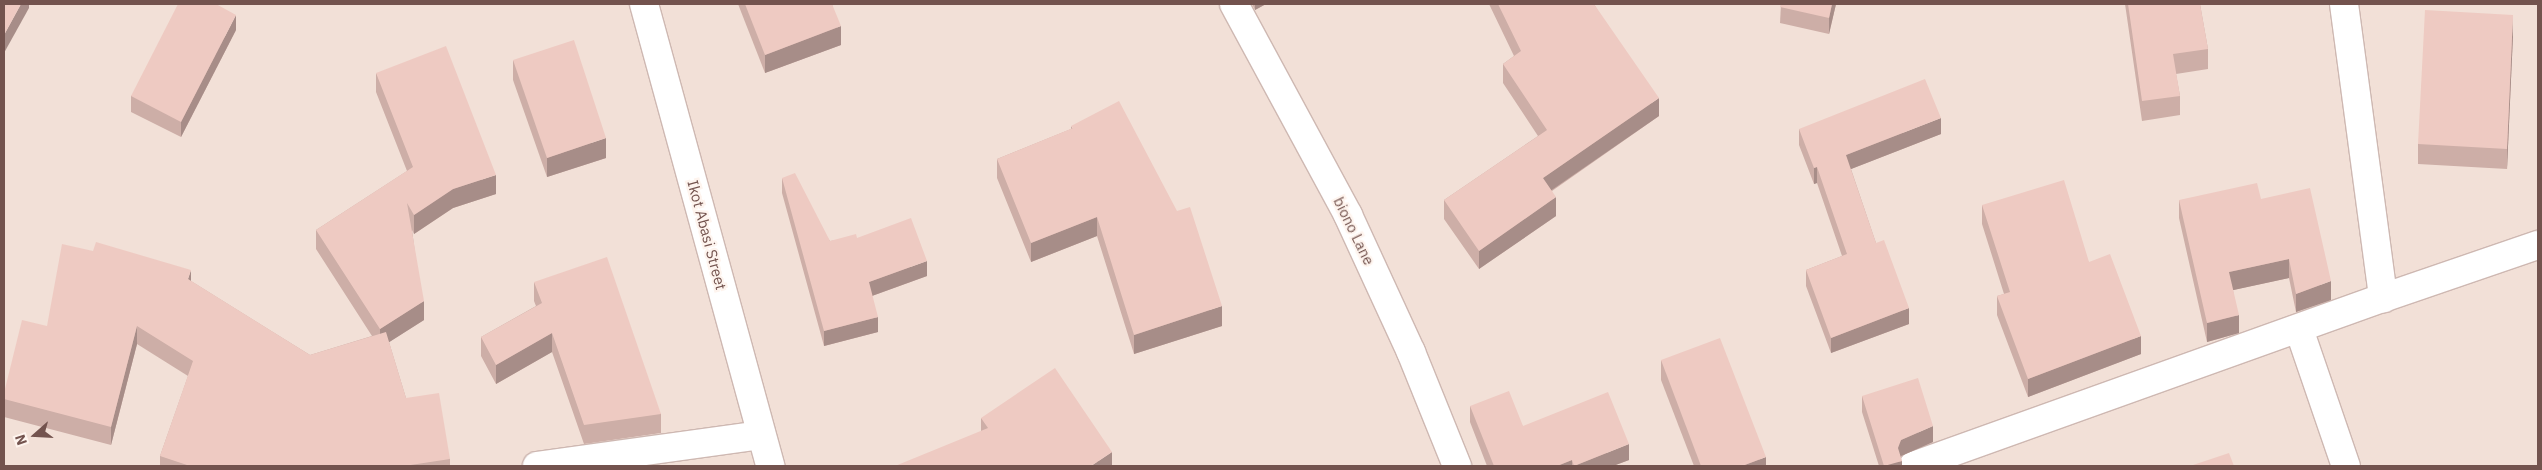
<!DOCTYPE html>
<style>
body{margin:0}
#map{position:relative;width:2542px;height:470px;overflow:hidden;background:#fbefe8;font-family:"IBM Plex Sans",sans-serif}
div>[style]{position:absolute}
.residential>*{inset:0;background:#f2e0d7}
.roads{filter:drop-shadow(1px 0 #ceb8b2) drop-shadow(-1px 0 #ceb8b2) drop-shadow(0 1px #ceb8b2) drop-shadow(0 -1px #ceb8b2)}
.minor>*{height:28px;margin:-14px;padding:0 14px;transform-origin:14px;border-radius:14px;background:#fff}
.wall>*{inset:0;background:#cdaea7}
.shaded-wall>*{inset:0;background:#a78d88}
.building>*{inset:0;background:#eecac2}
span{translate:-50% -50%;white-space:nowrap;text-align:center;line-height:1.15;-webkit-text-stroke:4.5px #fef4ee;paint-order:stroke}
.street-label{font-size:15px;color:#73534e}
.frame{position:absolute;inset:0;border:5px solid #73534e;pointer-events:none}
.north{position:absolute;left:10px;top:410px;width:50px;height:50px;-webkit-text-stroke:4px #fef4ee;paint-order:stroke;rotate:251deg;font-size:14px;font-weight:700;line-height:20px;text-align:center;color:#73534e}
.north::after{content:'';display:block;margin:auto;width:18px;height:22px;background:#73534e;clip-path:polygon(50% 0,100% 100%,50% 72%,0 100%)}
</style>
<div id="map">
<div class="residential">
<i style="clip-path:polygon(4px 4px,2538px 4px,2538px 466px,4px 466px)"></i>
</div>
<div class="roads">
<div class="minor">
<i style="left:644px;top:4px;width:479px;rotate:74.7deg"></i>
<i style="left:1234px;top:4px;width:240px;rotate:61.6deg"></i>
<i style="left:1348px;top:215px;width:151px;rotate:65.3deg"></i>
<i style="left:1411px;top:352px;width:123px;rotate:68deg"></i>
<i style="left:2344px;top:4px;width:297px;rotate:82.4deg"></i>
<i style="left:2299px;top:329px;width:145px;rotate:71.1deg"></i>
<i style="left:537px;top:466px;width:226px;rotate:-7.9deg"></i>
<i style="left:1913px;top:466px;width:499px;rotate:-19.7deg"></i>
<i style="left:2383px;top:298px;width:164px;rotate:-18.9deg"></i>
</div>
</div>
<div class="wall">
<i style="clip-path:polygon(738px 4px,832px 4px,841px 45px,765px 73px)"></i>
<i style="clip-path:polygon(1252px 4px,1266px 4px,1255px 10px)"></i>
<i style="clip-path:polygon(1489px 4px,1594px 4px,1659px 116px,1552px 191px,1556px 216px,1479px 269px,1444px 219px,1444px 200px,1538px 136px,1503px 83px,1503px 64px,1514px 56px)"></i>
<i style="clip-path:polygon(1781px 4px,1836px 4px,1829px 34px,1780px 23px)"></i>
<i style="clip-path:polygon(2125px 4px,2200px 4px,2208px 49px,2208px 69px,2176px 74px,2180px 96px,2180px 115px,2142px 121px)"></i>
<i style="clip-path:polygon(236px 30px,181px 137px,131px 112px,131px 96px)"></i>
<i style="clip-path:polygon(2513px 35px,2507px 169px,2418px 164px,2418px 144px)"></i>
<i style="clip-path:polygon(513px 60px,606px 158px,547px 177px,513px 80px)"></i>
<i style="clip-path:polygon(376px 73px,496px 194px,453px 208px,414px 234px,412px 230px,424px 320px,389px 342px,406px 398px,450px 459px,450px 466px,160px 466px,160px 456px,188px 376px,137px 344px,111px 445px,4px 417px,4px 393px,47px 326px,191px 281px,310px 355px,372px 336px,316px 249px,316px 230px,407px 171px,376px 92px)"></i>
<i style="clip-path:polygon(1071px 126px,1222px 326px,1134px 354px,1097px 236px,1031px 262px,997px 178px,997px 159px,1071px 129px)"></i>
<i style="clip-path:polygon(1799px 129px,1941px 134px,1851px 169px,1876px 243px,1909px 324px,1831px 353px,1806px 286px,1806px 270px,1842px 256px,1817px 183px,1814px 184px,1799px 145px)"></i>
<i style="clip-path:polygon(782px 178px,830px 241px,857px 238px,927px 276px,872px 296px,878px 332px,824px 346px,782px 193px)"></i>
<i style="clip-path:polygon(2261px 199px,2331px 300px,2296px 312px,2289px 278px,2233px 290px,2239px 333px,2207px 342px,2179px 218px,2179px 200px)"></i>
<i style="clip-path:polygon(1982px 205px,2089px 262px,2141px 354px,2028px 397px,1997px 315px,1997px 296px,2004px 294px,1982px 224px)"></i>
<i style="clip-path:polygon(534px 282px,661px 414px,661px 433px,584px 444px,552px 352px,496px 384px,481px 356px,481px 337px,536px 306px,534px 301px)"></i>
<i style="clip-path:polygon(1661px 360px,1766px 466px,1694px 466px,1661px 380px)"></i>
<i style="clip-path:polygon(1862px 396px,1933px 442px,1901px 456px,1901px 457px,1902px 466px,1879px 466px,1862px 412px)"></i>
<i style="clip-path:polygon(1470px 406px,1523px 426px,1629px 460px,1613px 466px,1487px 466px,1470px 422px)"></i>
<i style="clip-path:polygon(981px 418px,1112px 466px,981px 431px)"></i>
</div>
<div class="shaded-wall">
<i style="clip-path:polygon(21px 4px,29px 4px,29px 8px,4px 53px,4px 35px)"></i>
<i style="clip-path:polygon(1255px 4px,1266px 4px,1255px 10px)"></i>
<i style="clip-path:polygon(1832px 4px,1836px 4px,1829px 34px,1829px 18px)"></i>
<i style="clip-path:polygon(236px 15px,236px 30px,181px 137px,181px 122px)"></i>
<i style="clip-path:polygon(2513px 15px,2513px 35px,2507px 169px,2507px 149px)"></i>
<i style="clip-path:polygon(841px 26px,841px 45px,765px 73px,765px 55px)"></i>
<i style="clip-path:polygon(1659px 98px,1659px 116px,1543px 196px,1543px 178px)"></i>
<i style="clip-path:polygon(1941px 118px,1941px 134px,1846px 171px,1846px 155px)"></i>
<i style="clip-path:polygon(606px 138px,606px 158px,547px 177px,547px 158px)"></i>
<i style="clip-path:polygon(1817px 167px,1817px 183px,1814px 184px,1814px 168px)"></i>
<i style="clip-path:polygon(496px 175px,496px 194px,453px 208px,414px 234px,414px 215px,453px 189px)"></i>
<i style="clip-path:polygon(1556px 197px,1556px 216px,1479px 269px,1479px 251px)"></i>
<i style="clip-path:polygon(1097px 217px,1097px 236px,1031px 262px,1031px 243px)"></i>
<i style="clip-path:polygon(2289px 259px,2289px 278px,2229px 291px,2229px 272px)"></i>
<i style="clip-path:polygon(927px 261px,927px 276px,869px 297px,869px 282px)"></i>
<i style="clip-path:polygon(191px 270px,191px 289px,188px 279px)"></i>
<i style="clip-path:polygon(2331px 281px,2331px 300px,2296px 312px,2296px 294px)"></i>
<i style="clip-path:polygon(424px 301px,424px 320px,380px 348px,380px 329px)"></i>
<i style="clip-path:polygon(1222px 306px,1222px 326px,1134px 354px,1134px 335px)"></i>
<i style="clip-path:polygon(1909px 308px,1909px 324px,1831px 353px,1831px 338px)"></i>
<i style="clip-path:polygon(2239px 315px,2239px 333px,2207px 342px,2207px 323px)"></i>
<i style="clip-path:polygon(878px 317px,878px 332px,824px 346px,824px 331px)"></i>
<i style="clip-path:polygon(137px 326px,137px 344px,111px 445px,111px 427px)"></i>
<i style="clip-path:polygon(552px 333px,552px 352px,496px 384px,496px 365px)"></i>
<i style="clip-path:polygon(2141px 336px,2141px 354px,2028px 397px,2028px 379px)"></i>
<i style="clip-path:polygon(1933px 426px,1933px 442px,1901px 456px,1898px 462px,1902px 461px,1902px 466px,1886px 466px,1901px 440px)"></i>
<i style="clip-path:polygon(1629px 444px,1629px 460px,1613px 466px,1574px 466px)"></i>
<i style="clip-path:polygon(1112px 452px,1112px 466px,1091px 466px)"></i>
<i style="clip-path:polygon(1766px 457px,1766px 466px,1742px 466px)"></i>
<i style="clip-path:polygon(1572px 460px,1572px 466px,1557px 466px)"></i>
</div>
<div class="building">
<i style="clip-path:polygon(4px 4px,21px 4px,4px 35px)"></i>
<i style="clip-path:polygon(178px 4px,216px 4px,236px 15px,181px 122px,131px 96px)"></i>
<i style="clip-path:polygon(745px 4px,832px 4px,841px 26px,765px 55px)"></i>
<i style="clip-path:polygon(1498px 4px,1594px 4px,1659px 98px,1543px 178px,1556px 197px,1479px 251px,1444px 200px,1547px 130px,1503px 64px,1521px 51px)"></i>
<i style="clip-path:polygon(1781px 4px,1832px 4px,1829px 18px,1780px 7px)"></i>
<i style="clip-path:polygon(2128px 4px,2200px 4px,2208px 49px,2173px 54px,2180px 96px,2142px 101px)"></i>
<i style="clip-path:polygon(2425px 10px,2513px 15px,2507px 149px,2418px 144px)"></i>
<i style="clip-path:polygon(574px 40px,606px 138px,547px 158px,513px 60px)"></i>
<i style="clip-path:polygon(446px 46px,496px 175px,453px 189px,414px 215px,407px 203px,424px 301px,380px 329px,316px 230px,413px 167px,376px 73px)"></i>
<i style="clip-path:polygon(1925px 79px,1941px 118px,1846px 155px,1876px 243px,1884px 240px,1909px 308px,1831px 338px,1806px 270px,1847px 254px,1817px 167px,1814px 168px,1799px 129px)"></i>
<i style="clip-path:polygon(1119px 101px,1177px 211px,1190px 207px,1222px 306px,1134px 335px,1097px 217px,1031px 243px,997px 159px,1073px 128px,1071px 126px)"></i>
<i style="clip-path:polygon(795px 173px,830px 241px,856px 234px,857px 238px,911px 218px,927px 261px,869px 282px,878px 317px,824px 331px,782px 178px)"></i>
<i style="clip-path:polygon(2064px 180px,2089px 262px,2110px 254px,2141px 336px,2028px 379px,1997px 296px,2010px 292px,1982px 205px)"></i>
<i style="clip-path:polygon(2257px 183px,2261px 199px,2310px 188px,2331px 281px,2296px 294px,2289px 259px,2229px 272px,2239px 315px,2207px 323px,2179px 200px)"></i>
<i style="clip-path:polygon(96px 242px,191px 270px,188px 279px,310px 355px,386px 332px,406px 398px,439px 393px,450px 459px,404px 466px,190px 466px,160px 456px,193px 361px,137px 326px,111px 427px,4px 399px,4px 393px,22px 320px,47px 326px,62px 244px,93px 251px)"></i>
<i style="clip-path:polygon(607px 257px,661px 414px,584px 425px,552px 333px,496px 365px,481px 337px,542px 303px,534px 282px)"></i>
<i style="clip-path:polygon(1720px 338px,1766px 457px,1742px 466px,1701px 466px,1661px 360px)"></i>
<i style="clip-path:polygon(1055px 368px,1112px 452px,1091px 466px,895px 466px,988px 428px,981px 418px)"></i>
<i style="clip-path:polygon(1918px 378px,1933px 426px,1901px 440px,1898px 448px,1902px 461px,1884px 466px,1862px 396px)"></i>
<i style="clip-path:polygon(1509px 391px,1523px 426px,1608px 392px,1629px 444px,1574px 466px,1572px 460px,1557px 466px,1494px 466px,1470px 406px)"></i>
<i style="clip-path:polygon(2229px 453px,2234px 466px,2190px 466px)"></i>
</div>
<div class="street-label">
<span style="left:1354px;top:231px;rotate:64deg">biono Lane</span>
<span style="left:707px;top:235px;rotate:75deg">Ikot Abasi Street</span>
</div>
<div class="frame"></div>
<div class="north">N</div>
</div>
